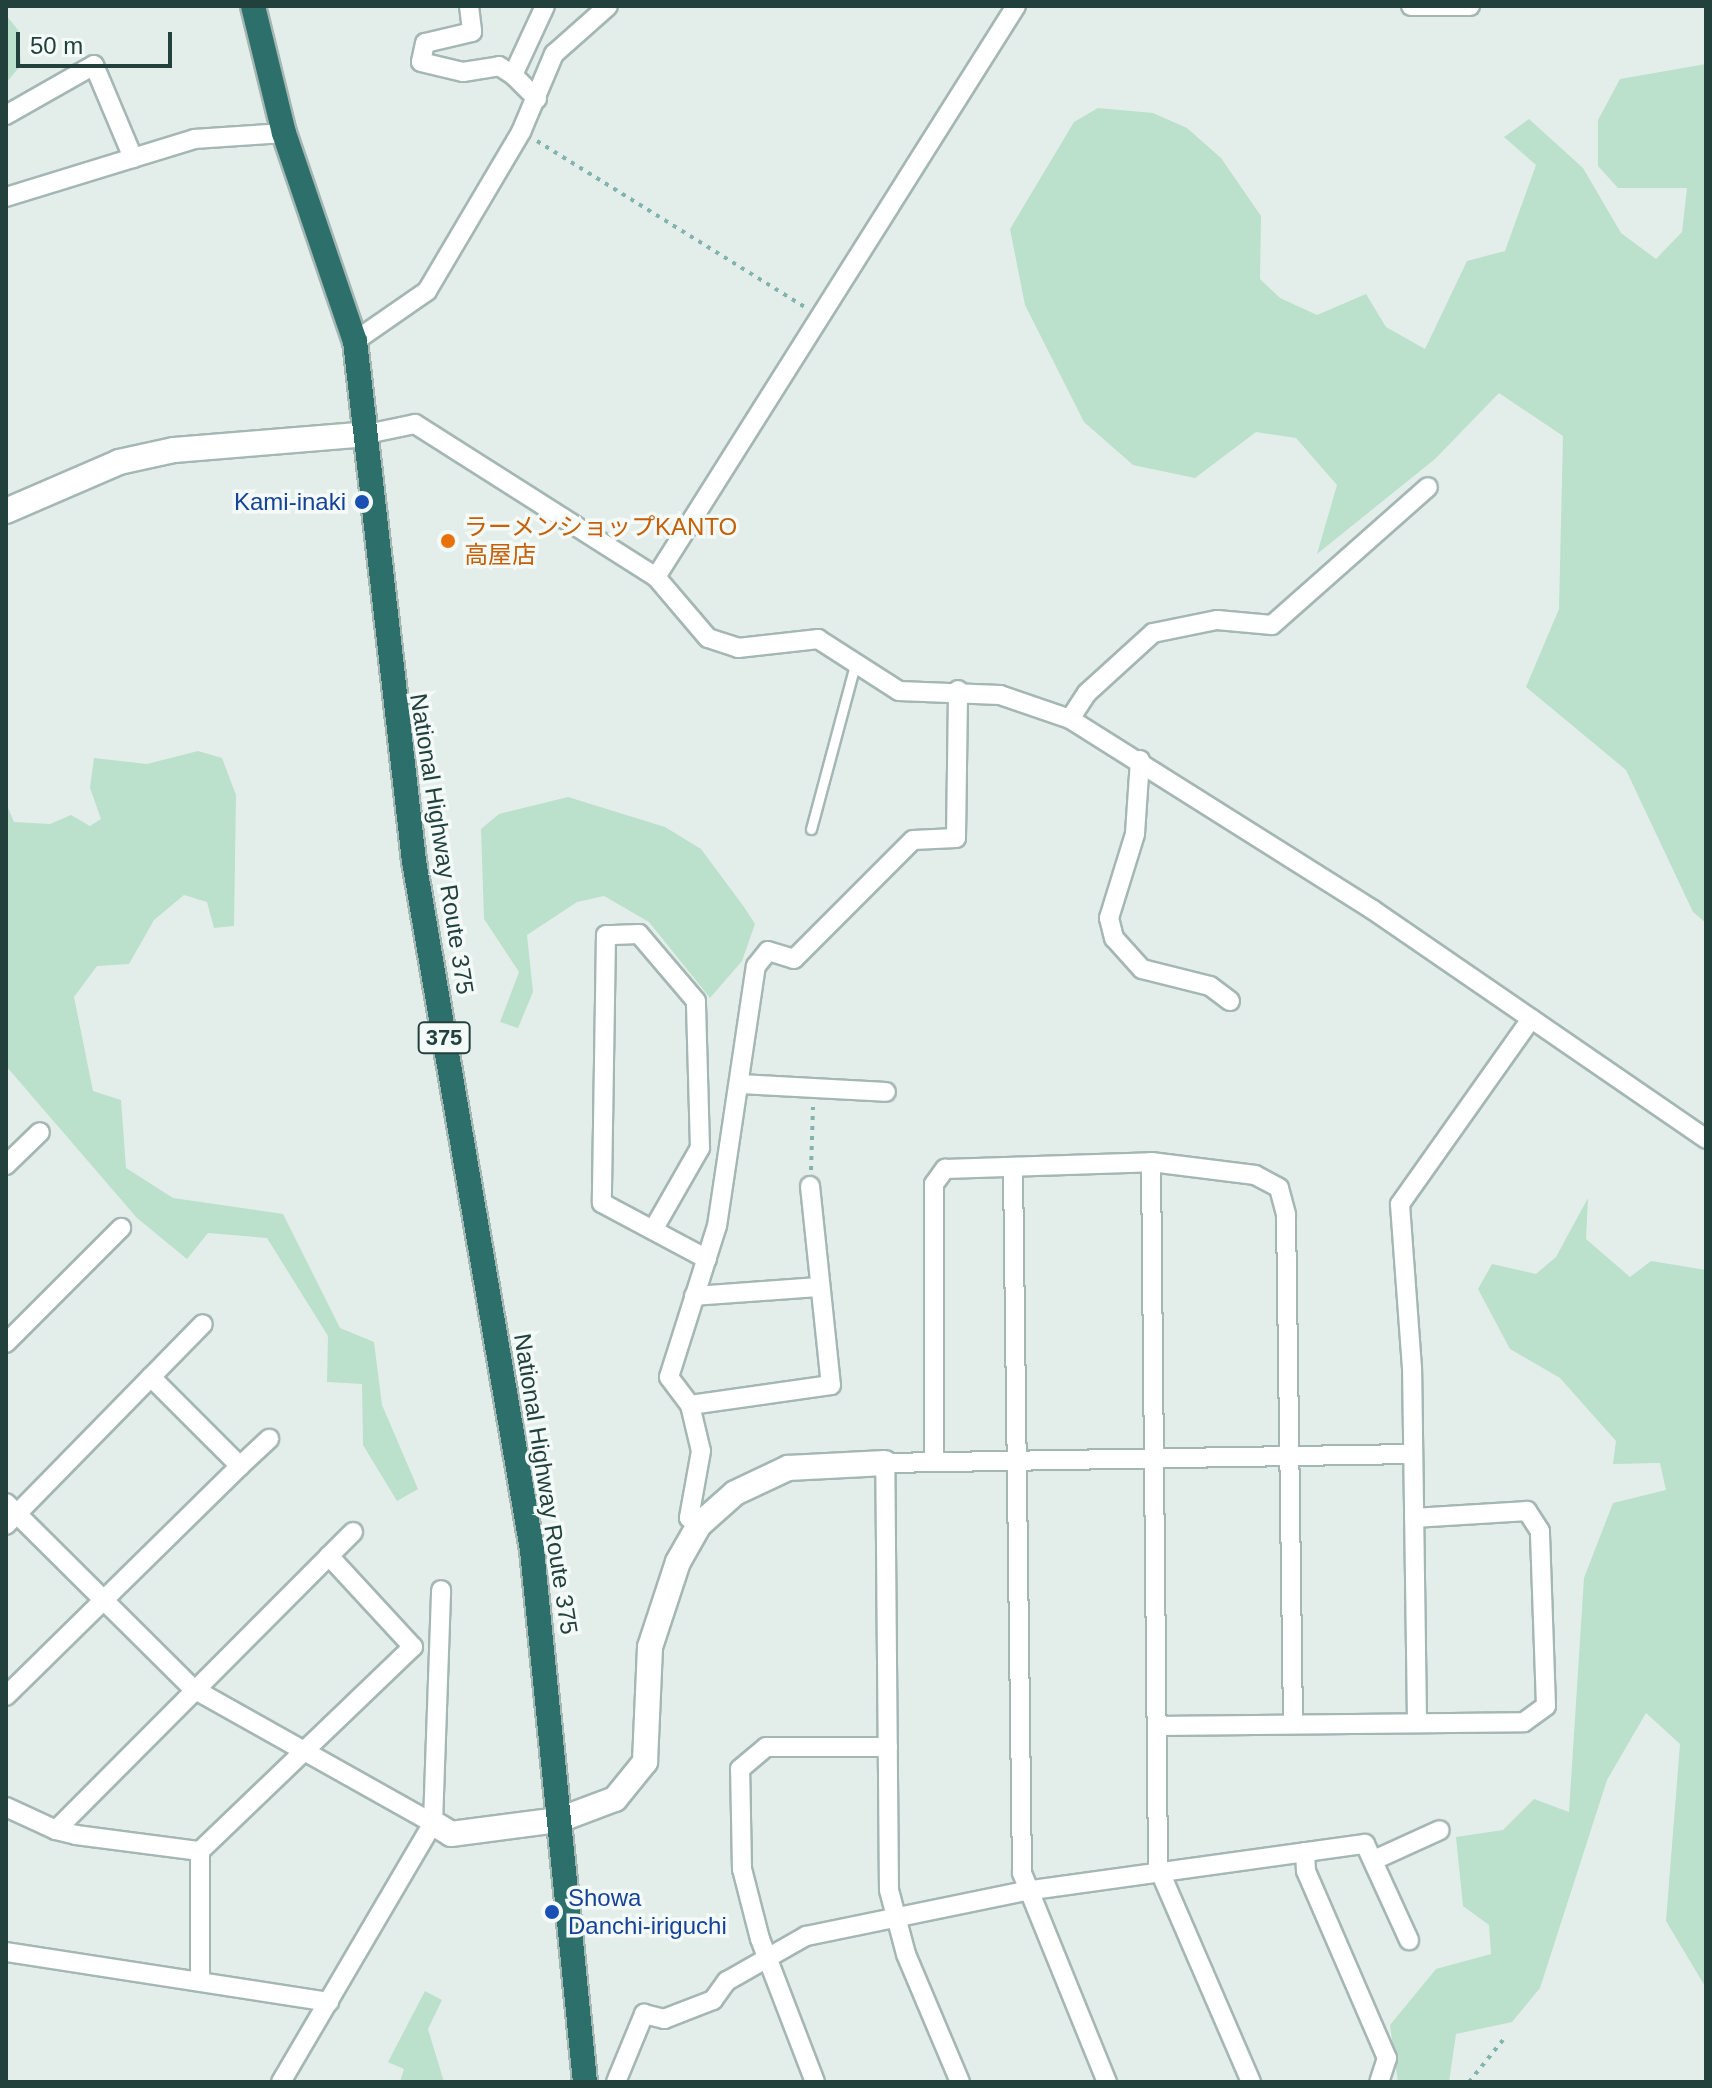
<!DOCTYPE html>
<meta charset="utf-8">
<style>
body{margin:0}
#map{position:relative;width:1712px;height:2088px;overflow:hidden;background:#e3eeeb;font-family:Arial,"Noto Sans JP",sans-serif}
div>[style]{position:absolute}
.green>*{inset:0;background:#bbe0cb}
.path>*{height:4px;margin-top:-2px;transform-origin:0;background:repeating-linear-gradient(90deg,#82b3ac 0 4px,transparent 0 10px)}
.roads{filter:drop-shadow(2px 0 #a5b7b3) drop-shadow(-2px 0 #a5b7b3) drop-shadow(0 2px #a5b7b3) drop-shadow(0 -2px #a5b7b3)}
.lane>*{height:9px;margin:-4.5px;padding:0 4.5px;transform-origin:4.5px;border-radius:4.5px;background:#fff}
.street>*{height:18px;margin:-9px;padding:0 9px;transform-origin:9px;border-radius:9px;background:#fff}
.secondary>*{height:24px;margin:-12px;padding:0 12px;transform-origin:12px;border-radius:12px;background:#fff}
.highway>*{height:24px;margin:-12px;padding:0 12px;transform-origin:12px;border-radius:12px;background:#2c6f6b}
.dots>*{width:22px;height:22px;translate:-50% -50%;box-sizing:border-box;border:4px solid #f4faf8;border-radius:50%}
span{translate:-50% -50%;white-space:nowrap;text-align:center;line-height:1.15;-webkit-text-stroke:7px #f4faf8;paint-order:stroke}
.shield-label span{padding:2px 6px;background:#f4faf8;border:2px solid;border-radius:6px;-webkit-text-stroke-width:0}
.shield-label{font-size:22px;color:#22413d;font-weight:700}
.transit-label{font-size:24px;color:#164399}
.right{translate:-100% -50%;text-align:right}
.left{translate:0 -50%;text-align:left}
.food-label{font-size:24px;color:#c56008}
.street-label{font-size:24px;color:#22413d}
.frame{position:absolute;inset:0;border:8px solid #22413d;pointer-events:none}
.scale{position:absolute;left:16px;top:32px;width:156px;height:36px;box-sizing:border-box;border:4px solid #22413d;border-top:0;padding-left:10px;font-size:24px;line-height:28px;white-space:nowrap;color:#22413d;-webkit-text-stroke:6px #f4faf8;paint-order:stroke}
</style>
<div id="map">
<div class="green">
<i style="clip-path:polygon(6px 15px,18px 30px,21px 65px,6px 83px)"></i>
<i style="clip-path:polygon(1706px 64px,1706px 923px,1693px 912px,1626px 770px,1526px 687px,1559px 609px,1563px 436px,1499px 393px,1435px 459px,1317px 554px,1337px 485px,1296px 438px,1256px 432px,1195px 478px,1133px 465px,1084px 422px,1025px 305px,1010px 229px,1074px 122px,1098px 108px,1153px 113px,1187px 128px,1221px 158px,1261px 216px,1260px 279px,1280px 298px,1317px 315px,1366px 294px,1386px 327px,1425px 349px,1467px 261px,1505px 251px,1536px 165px,1504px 137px,1529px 119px,1583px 168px,1621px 233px,1656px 259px,1682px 232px,1687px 188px,1618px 188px,1598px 166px,1598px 120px,1620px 79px)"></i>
<i style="clip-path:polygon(198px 751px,222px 758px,236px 795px,234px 926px,214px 928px,207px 902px,184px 895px,154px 920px,129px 964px,97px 966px,74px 997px,93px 1091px,121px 1100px,126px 1168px,173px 1198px,283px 1214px,340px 1328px,374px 1342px,382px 1405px,418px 1489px,397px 1501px,363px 1445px,362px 1384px,327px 1382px,328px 1336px,267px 1238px,208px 1233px,187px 1259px,137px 1218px,6px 1066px,6px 803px,14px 822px,50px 824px,71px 815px,90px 826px,101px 819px,90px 788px,94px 758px,147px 764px)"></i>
<i style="clip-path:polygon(568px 797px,665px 827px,701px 849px,744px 907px,755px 924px,742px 961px,710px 998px,649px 922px,604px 896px,577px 902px,527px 935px,533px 992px,518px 1028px,500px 1022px,519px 972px,484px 919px,481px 829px,499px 814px)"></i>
<i style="clip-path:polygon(1588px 1198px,1586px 1239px,1630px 1277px,1651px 1261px,1706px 1270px,1706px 1988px,1666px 1921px,1680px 1744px,1646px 1713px,1607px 1780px,1540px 1988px,1512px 2022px,1456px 2034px,1449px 2082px,1398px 2082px,1390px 2025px,1436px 1969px,1491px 1954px,1489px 1925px,1463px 1906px,1456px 1837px,1503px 1830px,1534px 1799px,1569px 1812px,1584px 1578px,1613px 1503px,1666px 1490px,1660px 1463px,1613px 1464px,1616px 1441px,1560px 1378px,1510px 1349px,1478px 1289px,1492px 1264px,1536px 1274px,1556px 1257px)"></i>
<i style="clip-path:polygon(425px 1991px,442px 2000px,428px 2029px,444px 2082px,400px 2082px,404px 2069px,388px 2062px)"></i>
</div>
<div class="path">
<i style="left:537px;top:141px;width:315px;rotate:31.8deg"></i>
<i style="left:811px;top:1170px;width:63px;rotate:-88.2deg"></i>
<i style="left:1469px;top:2082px;width:54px;rotate:-51deg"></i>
</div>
<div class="roads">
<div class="lane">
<i style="left:811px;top:829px;width:170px;rotate:-75deg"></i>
</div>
<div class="street">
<i style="left:469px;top:6px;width:26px;rotate:83deg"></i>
<i style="left:472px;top:32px;width:48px;rotate:166.8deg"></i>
<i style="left:425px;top:43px;width:19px;rotate:102deg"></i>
<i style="left:421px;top:62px;width:43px;rotate:13.4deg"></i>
<i style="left:463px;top:72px;width:36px;rotate:-9deg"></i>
<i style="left:499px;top:66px;width:17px;rotate:33deg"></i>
<i style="left:1411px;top:6px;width:59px"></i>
<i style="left:537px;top:99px;width:34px;rotate:-135deg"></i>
<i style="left:513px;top:75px;width:76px;rotate:-65.1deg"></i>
<i style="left:6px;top:115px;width:101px;rotate:-29.6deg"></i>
<i style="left:94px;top:65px;width:101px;rotate:67.2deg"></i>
<i style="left:6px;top:197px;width:197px;rotate:-17.1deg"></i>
<i style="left:194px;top:139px;width:90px;rotate:-3.8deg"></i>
<i style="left:355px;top:341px;width:88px;rotate:-34.8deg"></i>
<i style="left:427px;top:291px;width:185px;rotate:-59.4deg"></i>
<i style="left:521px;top:132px;width:85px;rotate:-67.1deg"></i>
<i style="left:554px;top:54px;width:72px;rotate:-41.6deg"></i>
<i style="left:367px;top:434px;width:49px;rotate:-11.8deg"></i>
<i style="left:415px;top:424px;width:285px;rotate:32.4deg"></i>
<i style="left:656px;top:577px;width:80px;rotate:49.6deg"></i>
<i style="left:708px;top:638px;width:32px;rotate:18deg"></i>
<i style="left:738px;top:648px;width:81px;rotate:-6.4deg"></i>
<i style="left:818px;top:639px;width:96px;rotate:32.7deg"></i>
<i style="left:899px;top:691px;width:101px;rotate:2.3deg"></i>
<i style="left:1000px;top:695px;width:74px;rotate:18.9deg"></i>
<i style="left:1070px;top:719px;width:358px;rotate:32.2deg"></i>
<i style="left:1373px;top:910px;width:404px;rotate:34.5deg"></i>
<i style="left:656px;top:577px;width:675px;rotate:-57.77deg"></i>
<i style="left:1070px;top:719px;width:31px;rotate:-57deg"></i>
<i style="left:1087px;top:693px;width:89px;rotate:-42.3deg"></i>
<i style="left:1153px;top:633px;width:65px;rotate:-11.5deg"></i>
<i style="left:1217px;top:620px;width:55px;rotate:5.2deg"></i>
<i style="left:1272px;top:625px;width:208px;rotate:-41.5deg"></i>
<i style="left:1140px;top:760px;width:74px;rotate:93.9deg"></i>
<i style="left:1135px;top:834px;width:88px;rotate:107.2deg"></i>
<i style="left:1109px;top:918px;width:21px;rotate:76deg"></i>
<i style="left:1114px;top:938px;width:42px;rotate:47.9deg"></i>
<i style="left:1142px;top:969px;width:70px;rotate:14deg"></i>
<i style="left:1210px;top:986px;width:25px;rotate:37deg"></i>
<i style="left:740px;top:1084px;width:146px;rotate:3.1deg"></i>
<i style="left:1151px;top:1162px;width:705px;rotate:89.43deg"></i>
<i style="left:1158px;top:1867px;width:234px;rotate:66.6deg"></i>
<i style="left:6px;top:1165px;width:47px;rotate:-44.1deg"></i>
<i style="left:1013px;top:1168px;width:705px;rotate:89.27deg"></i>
<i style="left:1022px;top:1873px;width:226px;rotate:67.9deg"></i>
<i style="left:810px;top:1186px;width:200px;rotate:84deg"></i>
<i style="left:831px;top:1385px;width:142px;rotate:171.9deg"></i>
<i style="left:690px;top:1405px;width:35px;rotate:-127deg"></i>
<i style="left:669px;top:1377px;width:158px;rotate:-72.4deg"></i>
<i style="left:717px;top:1226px;width:263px;rotate:-81.5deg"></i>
<i style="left:756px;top:966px;width:19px;rotate:-51deg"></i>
<i style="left:768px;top:951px;width:27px;rotate:17deg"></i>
<i style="left:794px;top:959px;width:168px;rotate:-45deg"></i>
<i style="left:913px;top:840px;width:43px;rotate:-2.7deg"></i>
<i style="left:956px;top:838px;width:148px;rotate:-89.2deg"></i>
<i style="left:653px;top:1230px;width:95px;rotate:-60.2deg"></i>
<i style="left:700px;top:1148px;width:147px;rotate:-91.6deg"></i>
<i style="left:696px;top:1001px;width:88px;rotate:-130.4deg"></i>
<i style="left:639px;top:934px;width:33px;rotate:178deg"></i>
<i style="left:606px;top:935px;width:268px;rotate:90.9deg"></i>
<i style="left:602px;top:1203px;width:119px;rotate:28.1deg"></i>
<i style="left:694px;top:1296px;width:126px;rotate:-4.1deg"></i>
<i style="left:6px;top:1343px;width:163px;rotate:-45deg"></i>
<i style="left:690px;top:1405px;width:47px;rotate:76.6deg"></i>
<i style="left:701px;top:1451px;width:68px;rotate:100.2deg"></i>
<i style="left:689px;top:1518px;width:12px;rotate:35deg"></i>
<i style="left:934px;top:1461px;width:277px;rotate:-90deg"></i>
<i style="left:934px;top:1184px;width:19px;rotate:-54deg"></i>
<i style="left:945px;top:1169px;width:206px;rotate:-1.9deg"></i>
<i style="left:1151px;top:1162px;width:105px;rotate:7.1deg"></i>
<i style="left:1255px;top:1175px;width:27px;rotate:28deg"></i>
<i style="left:1279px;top:1188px;width:28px;rotate:75deg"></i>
<i style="left:1286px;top:1215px;width:507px;rotate:89.21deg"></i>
<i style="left:240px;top:1466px;width:40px;rotate:-43deg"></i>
<i style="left:6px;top:1503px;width:262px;rotate:44.8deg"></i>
<i style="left:192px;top:1688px;width:276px;rotate:29.3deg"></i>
<i style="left:6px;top:1525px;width:281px;rotate:-45.6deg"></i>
<i style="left:329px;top:1556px;width:34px;rotate:-45deg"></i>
<i style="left:6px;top:1696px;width:328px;rotate:-44.5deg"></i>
<i style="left:240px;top:1466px;width:126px;rotate:-135deg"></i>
<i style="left:1417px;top:1721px;width:353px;rotate:-90.8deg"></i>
<i style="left:1412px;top:1368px;width:164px;rotate:-94.2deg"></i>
<i style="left:1400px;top:1204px;width:227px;rotate:-54.7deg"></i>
<i style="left:1157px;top:1726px;width:367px;rotate:-0.6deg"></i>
<i style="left:1524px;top:1722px;width:27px;rotate:-36deg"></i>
<i style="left:1546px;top:1706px;width:175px;rotate:-92deg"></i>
<i style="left:1540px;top:1531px;width:24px;rotate:-123deg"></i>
<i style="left:1527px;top:1511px;width:113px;rotate:176.5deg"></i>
<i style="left:6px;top:1807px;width:55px;rotate:24.7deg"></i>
<i style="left:56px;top:1830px;width:21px;rotate:14deg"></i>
<i style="left:76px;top:1835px;width:125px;rotate:7.4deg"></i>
<i style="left:200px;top:1851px;width:295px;rotate:-43.8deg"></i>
<i style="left:413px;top:1647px;width:124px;rotate:-132.7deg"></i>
<i style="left:329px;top:1556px;width:387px;rotate:134.9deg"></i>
<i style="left:1305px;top:1852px;width:19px;rotate:87deg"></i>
<i style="left:1306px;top:1871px;width:204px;rotate:66.6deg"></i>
<i style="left:1387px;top:2058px;width:25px;rotate:108deg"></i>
<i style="left:1374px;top:1860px;width:72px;rotate:-24.4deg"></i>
<i style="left:6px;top:1952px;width:327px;rotate:8.8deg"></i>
<i style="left:200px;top:1981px;width:130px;rotate:-90deg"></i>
<i style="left:281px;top:2082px;width:300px;rotate:-59.6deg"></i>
<i style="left:433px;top:1823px;width:233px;rotate:-88deg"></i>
<i style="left:616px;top:2082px;width:74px;rotate:-67.6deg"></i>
<i style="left:644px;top:2014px;width:21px;rotate:14deg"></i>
<i style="left:664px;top:2019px;width:53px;rotate:-21.2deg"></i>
<i style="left:713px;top:2000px;width:24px;rotate:-54deg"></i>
<i style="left:727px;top:1981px;width:91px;rotate:-29.7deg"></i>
<i style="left:806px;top:1936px;width:224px;rotate:-11.6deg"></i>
<i style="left:1025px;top:1891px;width:343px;rotate:-7.9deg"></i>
<i style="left:1365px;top:1844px;width:106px;rotate:65.4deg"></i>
<i style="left:815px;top:2082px;width:153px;rotate:-111deg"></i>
<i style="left:760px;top:1939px;width:72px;rotate:-104.4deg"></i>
<i style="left:742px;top:1869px;width:100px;rotate:-91.1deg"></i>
<i style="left:740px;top:1769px;width:34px;rotate:-40deg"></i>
<i style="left:766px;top:1747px;width:122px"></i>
<i style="left:960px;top:2082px;width:139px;rotate:-112.9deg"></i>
<i style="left:906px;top:1954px;width:66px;rotate:-104.9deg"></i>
<i style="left:889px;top:1890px;width:427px;rotate:-90.5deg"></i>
<i style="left:885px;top:1463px;width:525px;rotate:-0.98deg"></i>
</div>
<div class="secondary">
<i style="left:6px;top:511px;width:123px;rotate:-23.4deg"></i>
<i style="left:119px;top:462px;width:56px;rotate:-12.3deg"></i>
<i style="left:174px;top:450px;width:194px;rotate:-4.7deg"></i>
<i style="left:433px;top:1823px;width:21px;rotate:31deg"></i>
<i style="left:451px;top:1834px;width:109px;rotate:-7.4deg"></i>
<i style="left:559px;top:1820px;width:60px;rotate:-20.6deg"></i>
<i style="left:615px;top:1799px;width:48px;rotate:-51deg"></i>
<i style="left:645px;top:1762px;width:115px;rotate:-87.5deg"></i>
<i style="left:650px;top:1647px;width:89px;rotate:-71.8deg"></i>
<i style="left:678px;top:1562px;width:43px;rotate:-60.4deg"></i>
<i style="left:699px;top:1525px;width:48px;rotate:-41.6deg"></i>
<i style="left:735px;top:1493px;width:59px;rotate:-25.3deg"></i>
<i style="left:788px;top:1468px;width:97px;rotate:-3deg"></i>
</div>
<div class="highway">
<i style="left:253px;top:6px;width:131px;rotate:76.3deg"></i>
<i style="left:284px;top:133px;width:220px;rotate:71.2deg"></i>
<i style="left:355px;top:341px;width:523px;rotate:83.53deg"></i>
<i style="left:414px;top:861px;width:699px;rotate:80.28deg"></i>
<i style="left:532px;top:1550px;width:535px;rotate:84.31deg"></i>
</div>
</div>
<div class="dots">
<i style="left:362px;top:502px;background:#1a4fb4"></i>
<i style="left:448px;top:541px;background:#e8710a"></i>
<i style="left:552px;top:1912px;background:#1a4fb4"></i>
</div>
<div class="shield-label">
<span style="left:444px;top:1038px">375</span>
</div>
<div class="transit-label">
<span class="right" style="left:346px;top:502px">Kami-inaki</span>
<span class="left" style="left:568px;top:1912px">Showa<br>Danchi-iriguchi</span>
</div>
<div class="food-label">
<span class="left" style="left:464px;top:541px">ラーメンショップKANTO<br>高屋店</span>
</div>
<div class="street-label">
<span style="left:442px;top:844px;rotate:81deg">National Highway Route 375</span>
<span style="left:546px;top:1484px;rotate:81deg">National Highway Route 375</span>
</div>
<div class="frame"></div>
<div class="scale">50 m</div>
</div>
